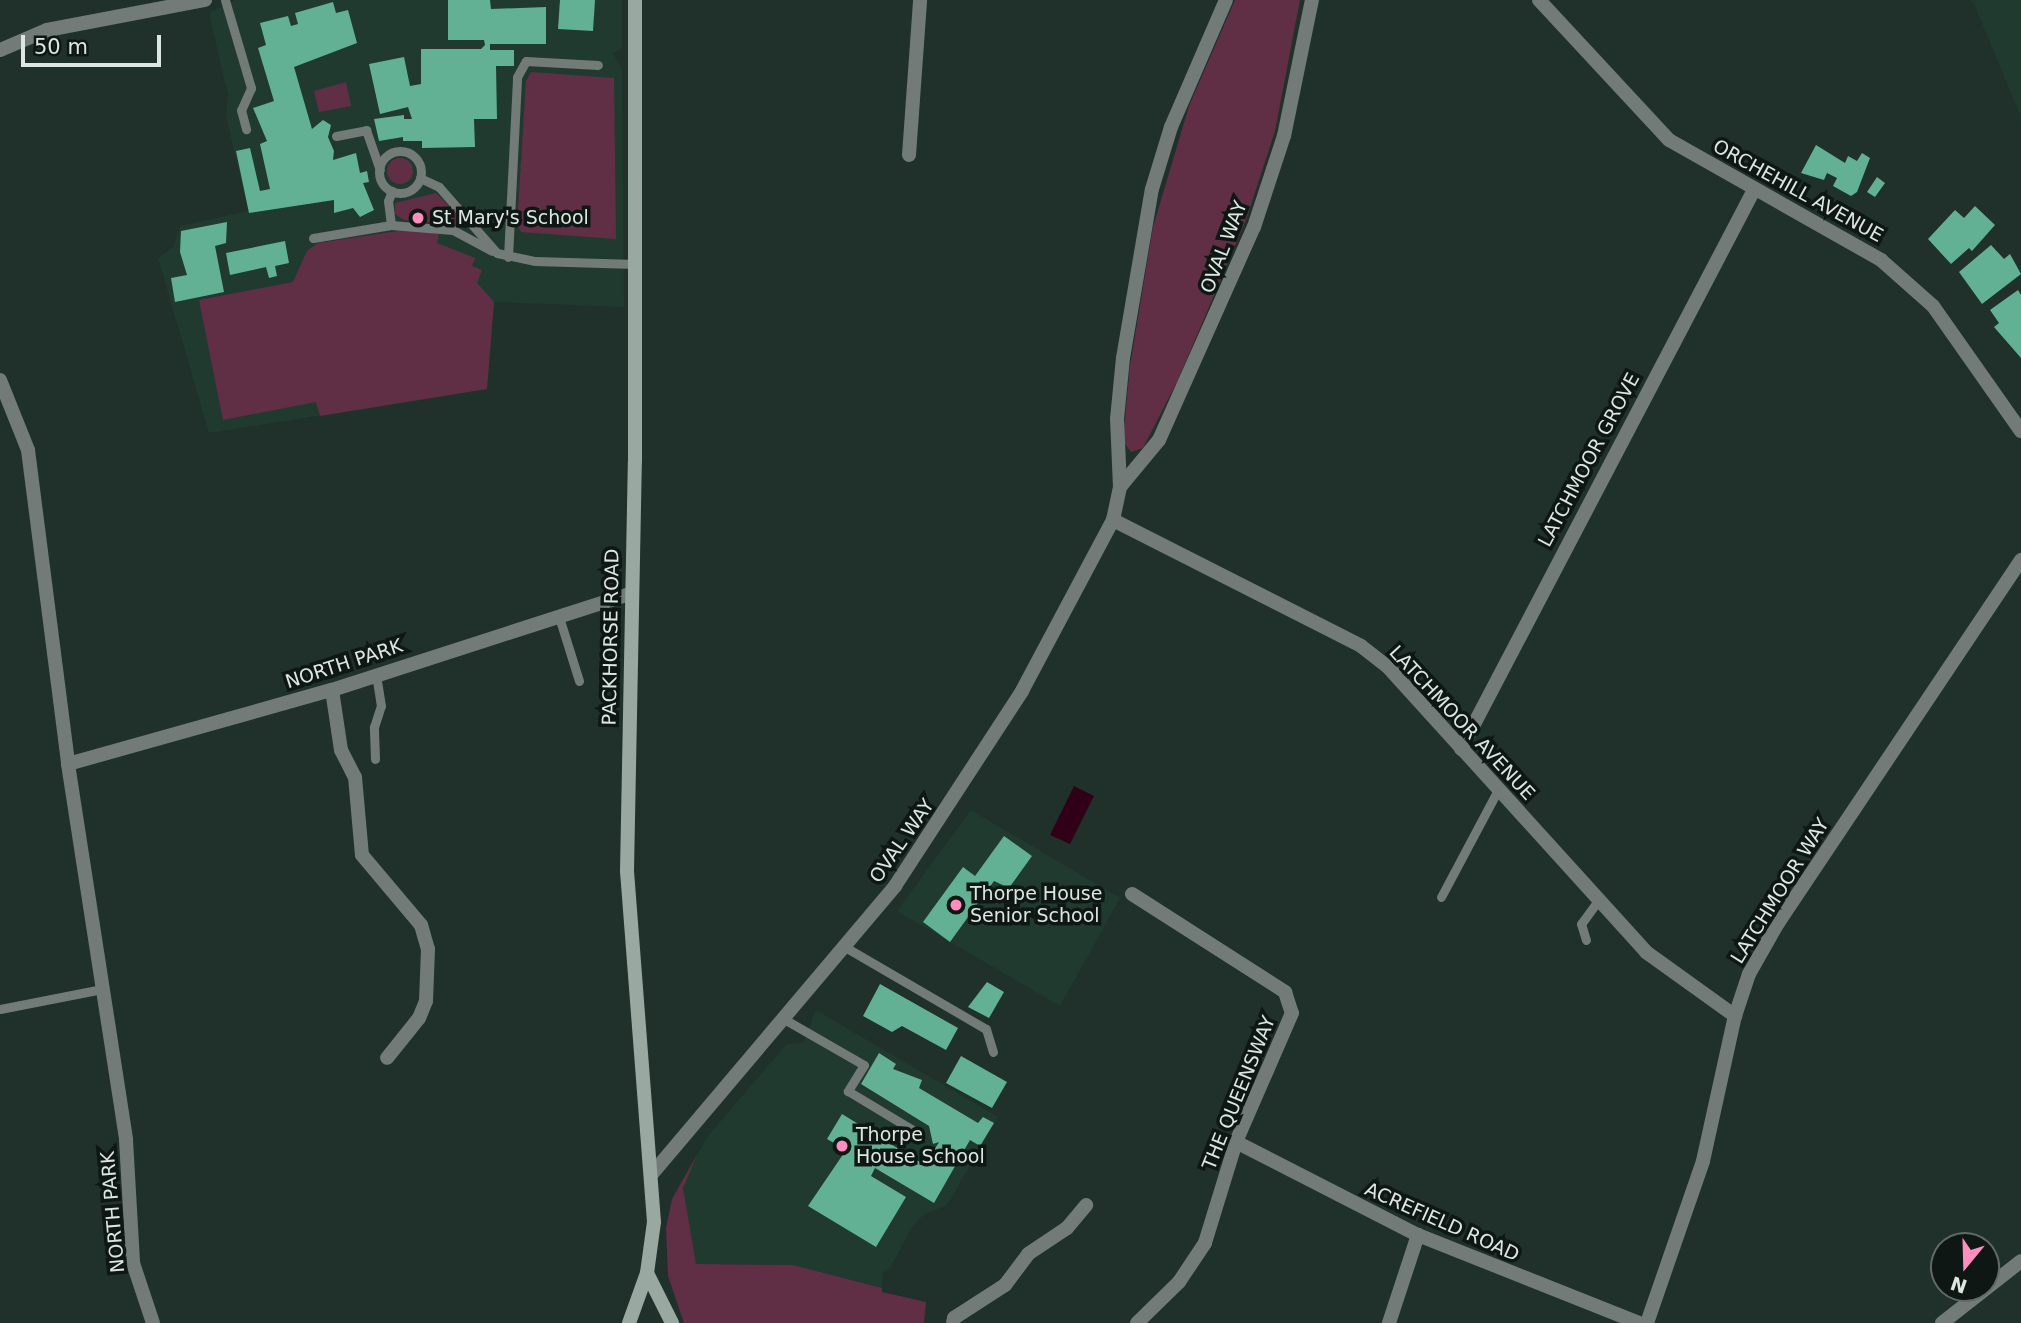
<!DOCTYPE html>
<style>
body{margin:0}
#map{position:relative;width:2021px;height:1323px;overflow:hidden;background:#1f312a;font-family:"DejaVu Sans",sans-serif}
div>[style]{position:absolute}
.built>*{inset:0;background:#203a30}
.green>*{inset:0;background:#602f45}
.round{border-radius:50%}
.water>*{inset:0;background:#300019}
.building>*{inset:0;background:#62b195}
.lane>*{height:9px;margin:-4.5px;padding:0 4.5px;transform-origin:4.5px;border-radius:4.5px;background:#737b78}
.lane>.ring{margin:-4.5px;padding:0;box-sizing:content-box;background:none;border:9px solid #737b78;border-radius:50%}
.street>*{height:14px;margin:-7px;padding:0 7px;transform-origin:7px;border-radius:7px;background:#737b78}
.secondary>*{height:14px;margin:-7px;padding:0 7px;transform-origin:7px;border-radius:7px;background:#9aa8a2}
.dots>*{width:19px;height:19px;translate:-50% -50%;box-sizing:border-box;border:4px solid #0f1714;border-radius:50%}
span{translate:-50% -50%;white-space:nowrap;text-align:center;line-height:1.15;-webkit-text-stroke:7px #0f1714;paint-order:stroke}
.street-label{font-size:19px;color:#dce7e2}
.poi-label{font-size:19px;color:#dce7e2}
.left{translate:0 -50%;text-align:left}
.north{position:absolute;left:1930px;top:1232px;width:70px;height:70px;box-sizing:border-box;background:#0f1714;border:2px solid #616a66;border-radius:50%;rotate:199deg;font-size:19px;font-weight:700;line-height:28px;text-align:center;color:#dce7e2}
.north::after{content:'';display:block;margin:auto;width:24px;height:32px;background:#fd8ebf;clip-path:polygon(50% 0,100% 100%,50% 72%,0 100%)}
.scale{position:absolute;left:21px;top:35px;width:140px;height:32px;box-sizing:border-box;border:4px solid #dce7e2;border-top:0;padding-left:9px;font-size:21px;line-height:24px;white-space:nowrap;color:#dce7e2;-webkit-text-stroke:5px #0f1714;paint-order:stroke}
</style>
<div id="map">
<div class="built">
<i style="clip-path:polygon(235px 0,622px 0,622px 48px,613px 53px,622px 70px,624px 307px,494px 302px,487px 389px,209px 433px,158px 258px,173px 247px,180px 226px,248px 211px,226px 116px,228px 96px,209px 13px)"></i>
<i style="clip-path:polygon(1970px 0,2021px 0,2021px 117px,1974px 4px)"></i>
<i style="clip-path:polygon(971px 810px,1120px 898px,1060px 1006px,897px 911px)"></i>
<i style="clip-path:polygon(816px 1010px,998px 1117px,947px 1205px,923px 1215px,912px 1227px,890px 1268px,883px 1272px,882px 1288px,793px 1265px,696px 1264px,683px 1193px,685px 1176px,708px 1136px,787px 1044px,803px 1043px)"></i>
</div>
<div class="green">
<i style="clip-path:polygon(1235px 0,1300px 0,1275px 131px,1246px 220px,1177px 382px,1143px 448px,1131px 452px,1123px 441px,1130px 366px,1153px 227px,1189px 106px)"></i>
<i style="clip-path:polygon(531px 72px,614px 78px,616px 239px,521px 232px,517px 225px,526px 81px)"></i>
<i style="clip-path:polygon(346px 82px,351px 106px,319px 112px,314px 91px)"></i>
<i class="round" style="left:387px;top:158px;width:26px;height:26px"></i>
<i style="clip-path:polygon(436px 193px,461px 218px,458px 225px,404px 220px,395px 214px,395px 203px)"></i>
<i style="clip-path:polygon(405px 230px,439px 234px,437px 243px,475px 258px,472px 266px,482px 270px,477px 283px,494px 302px,487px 389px,320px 416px,316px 402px,223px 420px,199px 300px,293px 282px,307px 251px,318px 243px)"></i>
<i style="clip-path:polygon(697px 1155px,683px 1188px,696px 1264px,793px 1265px,882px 1288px,882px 1292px,926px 1302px,924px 1323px,684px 1323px,668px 1276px,666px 1228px,672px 1199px)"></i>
</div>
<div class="water">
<i style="clip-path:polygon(1074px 786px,1094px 796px,1070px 844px,1050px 835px)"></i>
</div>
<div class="building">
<i style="clip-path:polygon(448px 0,490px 0,491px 9px,546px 7px,546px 44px,490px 44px,490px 50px,514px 50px,514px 66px,496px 66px,497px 119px,474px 119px,475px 147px,422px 148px,422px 141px,403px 141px,403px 137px,379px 141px,374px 119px,404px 115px,404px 119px,412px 119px,408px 107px,380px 114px,369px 64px,404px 57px,410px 86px,421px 84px,421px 49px,481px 49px,485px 45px,484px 40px,448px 40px)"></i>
<i style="clip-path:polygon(560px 0,595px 0,593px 31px,558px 29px)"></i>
<i style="clip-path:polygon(333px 2px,336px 13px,348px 10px,357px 43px,294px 67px,312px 129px,323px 120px,331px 125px,328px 137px,334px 151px,333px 160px,356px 153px,360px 173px,367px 171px,369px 182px,363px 183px,374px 210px,360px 217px,353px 208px,334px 213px,334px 200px,249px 213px,236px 151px,250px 148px,260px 191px,270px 189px,260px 144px,267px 141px,253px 108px,274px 101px,258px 48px,266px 45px,260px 23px,288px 16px,291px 26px,298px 24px,295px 13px)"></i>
<i style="clip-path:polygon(1816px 145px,1845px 163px,1848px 156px,1857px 161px,1862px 153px,1870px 158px,1857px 192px,1851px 196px,1833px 186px,1837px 178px,1827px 173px,1824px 180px,1801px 173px)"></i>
<i style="clip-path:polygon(1877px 177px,1885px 183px,1875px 197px,1867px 192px)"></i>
<i style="clip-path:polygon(1975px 206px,1995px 225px,1972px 251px,1969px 248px,1951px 264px,1928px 239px,1955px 210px,1964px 218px)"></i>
<i style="clip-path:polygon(227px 222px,226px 243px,215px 246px,224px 292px,175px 302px,171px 278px,187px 275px,180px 252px,181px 231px)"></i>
<i style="clip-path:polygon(285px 241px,289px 263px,275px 266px,277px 276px,269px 278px,266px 267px,230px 275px,226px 253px)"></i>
<i style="clip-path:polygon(1991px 245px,2004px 259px,2010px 254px,2021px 274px,1982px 304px,1959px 272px)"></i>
<i style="clip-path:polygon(2018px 290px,2021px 295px,2021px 358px,1994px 327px,1999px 323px,1990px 310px)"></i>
<i style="clip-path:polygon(1004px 836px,1032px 856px,1009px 888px,994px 881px,950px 942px,923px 922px,963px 867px,975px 876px)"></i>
<i style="clip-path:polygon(987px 982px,1004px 992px,989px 1018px,968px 1007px)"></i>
<i style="clip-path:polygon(880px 984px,958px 1028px,946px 1050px,902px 1026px,892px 1032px,863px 1016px)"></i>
<i style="clip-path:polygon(879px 1053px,896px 1064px,893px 1069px,922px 1080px,919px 1088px,978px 1123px,983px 1117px,994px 1123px,980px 1146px,970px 1140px,934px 1203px,875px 1168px,871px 1176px,906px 1197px,876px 1247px,808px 1206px,846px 1150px,827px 1139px,842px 1114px,925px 1165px,939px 1142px,933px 1144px,929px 1126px,861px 1084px)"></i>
<i style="clip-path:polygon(961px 1056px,1007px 1082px,992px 1108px,946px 1083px)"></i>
</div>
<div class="lane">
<i style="left:225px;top:0;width:92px;rotate:73.5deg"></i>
<i style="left:251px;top:88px;width:24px;rotate:114deg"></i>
<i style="left:241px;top:110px;width:20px;rotate:75deg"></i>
<i style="left:336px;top:136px;width:31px;rotate:-11deg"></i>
<i style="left:366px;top:130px;width:42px;rotate:70.7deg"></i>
<i class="ring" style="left:379px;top:151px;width:33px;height:33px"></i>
<i style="left:420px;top:178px;width:21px;rotate:25deg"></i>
<i style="left:439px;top:187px;width:88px;rotate:48.7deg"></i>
<i style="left:497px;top:253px;width:39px;rotate:12deg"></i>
<i style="left:535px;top:261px;width:100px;rotate:1.7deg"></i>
<i style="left:391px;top:225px;width:62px;rotate:4.6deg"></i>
<i style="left:453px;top:230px;width:44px;rotate:28.3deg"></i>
<i style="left:313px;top:238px;width:79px;rotate:-9.5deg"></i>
<i style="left:391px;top:225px;width:24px;rotate:-97deg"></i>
<i style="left:388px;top:201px;width:11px;rotate:-68deg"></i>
<i style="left:508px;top:257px;width:180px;rotate:-87.1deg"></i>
<i style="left:517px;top:77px;width:18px;rotate:-61deg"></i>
<i style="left:526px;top:61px;width:72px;rotate:3.2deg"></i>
<i style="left:559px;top:617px;width:67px;rotate:72.6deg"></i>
<i style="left:375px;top:759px;width:32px;rotate:-92deg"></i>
<i style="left:374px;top:727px;width:22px;rotate:-72deg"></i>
<i style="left:381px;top:706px;width:32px;rotate:-99deg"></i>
<i style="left:1441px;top:897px;width:121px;rotate:-62deg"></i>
<i style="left:1586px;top:940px;width:17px;rotate:-107deg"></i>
<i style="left:1581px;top:924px;width:29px;rotate:-54deg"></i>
<i style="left:845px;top:947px;width:163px;rotate:30.2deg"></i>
<i style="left:986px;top:1029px;width:24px;rotate:73deg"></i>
<i style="left:0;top:1009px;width:104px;rotate:-11.1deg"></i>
<i style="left:784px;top:1019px;width:92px;rotate:29.9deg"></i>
<i style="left:864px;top:1065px;width:31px;rotate:122deg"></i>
<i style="left:848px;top:1091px;width:74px;rotate:31.1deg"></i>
</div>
<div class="street">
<i style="left:1539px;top:0;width:191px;rotate:47.1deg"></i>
<i style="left:1669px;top:140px;width:244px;rotate:29.5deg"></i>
<i style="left:1881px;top:260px;width:69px;rotate:41.5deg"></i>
<i style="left:1933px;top:306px;width:153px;rotate:54.9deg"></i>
<i style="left:0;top:50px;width:51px;rotate:-23.1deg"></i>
<i style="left:47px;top:30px;width:161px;rotate:-10.8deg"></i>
<i style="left:909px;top:155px;width:155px;rotate:-85.9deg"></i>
<i style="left:0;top:380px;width:75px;rotate:68.2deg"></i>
<i style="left:28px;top:450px;width:317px;rotate:82.7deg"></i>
<i style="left:68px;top:764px;width:380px;rotate:81.2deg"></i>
<i style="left:126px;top:1140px;width:123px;rotate:86.7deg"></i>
<i style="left:133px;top:1263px;width:63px;rotate:71.6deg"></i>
<i style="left:1120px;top:487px;width:61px;rotate:-50.3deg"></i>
<i style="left:1159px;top:440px;width:233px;rotate:-66deg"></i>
<i style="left:1254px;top:227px;width:96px;rotate:-71.8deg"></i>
<i style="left:1284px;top:136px;width:139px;rotate:-78.4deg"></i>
<i style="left:1113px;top:520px;width:278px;rotate:26.9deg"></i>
<i style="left:1361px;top:646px;width:33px;rotate:38deg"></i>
<i style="left:1387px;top:666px;width:386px;rotate:47.8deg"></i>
<i style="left:1646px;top:952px;width:110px;rotate:35.7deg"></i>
<i style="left:332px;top:690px;width:61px;rotate:81.5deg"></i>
<i style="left:341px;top:750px;width:30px;rotate:63deg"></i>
<i style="left:355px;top:777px;width:78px;rotate:84.9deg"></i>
<i style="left:362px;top:855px;width:92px;rotate:49.9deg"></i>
<i style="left:421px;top:925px;width:25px;rotate:74deg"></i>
<i style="left:428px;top:949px;width:52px;rotate:92.2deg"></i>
<i style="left:426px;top:1001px;width:18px;rotate:112deg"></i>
<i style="left:419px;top:1018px;width:51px;rotate:128.7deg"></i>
<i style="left:1461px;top:749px;width:631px;rotate:-62.34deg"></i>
<i style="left:68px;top:764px;width:274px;rotate:-15.7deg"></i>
<i style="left:332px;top:690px;width:313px;rotate:-17.9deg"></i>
<i style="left:1132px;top:894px;width:182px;rotate:32.6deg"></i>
<i style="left:1285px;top:992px;width:22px;rotate:72deg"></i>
<i style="left:1292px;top:1013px;width:141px;rotate:113.5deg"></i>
<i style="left:1236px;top:1142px;width:106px;rotate:107.1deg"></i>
<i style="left:1205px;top:1243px;width:47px;rotate:123.7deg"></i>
<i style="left:1179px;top:1282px;width:59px;rotate:135.7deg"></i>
<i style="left:1236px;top:1142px;width:204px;rotate:27.1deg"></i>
<i style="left:1418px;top:1235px;width:238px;rotate:21.7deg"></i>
<i style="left:651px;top:1175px;width:378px;rotate:-49.8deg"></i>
<i style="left:895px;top:886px;width:233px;rotate:-56.9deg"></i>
<i style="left:1022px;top:691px;width:194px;rotate:-62deg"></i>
<i style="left:1113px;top:520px;width:34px;rotate:-78deg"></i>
<i style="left:1120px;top:487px;width:68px;rotate:-92.5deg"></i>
<i style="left:1117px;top:419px;width:61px;rotate:-84.4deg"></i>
<i style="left:1123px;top:358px;width:171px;rotate:-80.3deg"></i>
<i style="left:1152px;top:189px;width:65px;rotate:-73deg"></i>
<i style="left:1171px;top:127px;width:138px;rotate:-66.6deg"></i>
<i style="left:953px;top:1323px;width:5px;rotate:-79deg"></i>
<i style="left:954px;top:1318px;width:61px;rotate:-32.9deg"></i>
<i style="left:1005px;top:1285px;width:39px;rotate:-53deg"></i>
<i style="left:1028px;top:1254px;width:47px;rotate:-33.7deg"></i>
<i style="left:1067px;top:1228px;width:30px;rotate:-50deg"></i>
<i style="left:1389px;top:1323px;width:93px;rotate:-71.8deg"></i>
<i style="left:1647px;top:1323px;width:171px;rotate:-70.9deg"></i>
<i style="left:1703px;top:1161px;width:148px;rotate:-77.6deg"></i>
<i style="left:1735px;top:1016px;width:44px;rotate:-71.6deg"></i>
<i style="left:1749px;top:974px;width:59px;rotate:-60.4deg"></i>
<i style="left:1778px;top:923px;width:437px;rotate:-56.2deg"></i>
<i style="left:1942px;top:1323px;width:100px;rotate:-38.1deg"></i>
</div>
<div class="secondary">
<i style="left:647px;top:1273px;width:56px;rotate:63.4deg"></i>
<i style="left:629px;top:1323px;width:53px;rotate:-70.2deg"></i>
<i style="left:647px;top:1273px;width:51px;rotate:-82.2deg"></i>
<i style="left:654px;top:1222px;width:352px;rotate:-94.4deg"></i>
<i style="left:627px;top:871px;width:410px;rotate:-88.9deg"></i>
<i style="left:635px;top:461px;width:461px;rotate:-90deg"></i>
</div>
<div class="dots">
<i style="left:418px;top:218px;background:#fd8ebf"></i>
<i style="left:956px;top:905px;background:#fd8ebf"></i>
<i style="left:842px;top:1146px;background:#fd8ebf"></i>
</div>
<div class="street-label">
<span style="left:1798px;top:191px;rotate:29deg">ORCHEHILL AVENUE</span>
<span style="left:1224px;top:247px;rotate:-69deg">OVAL WAY</span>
<span style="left:1589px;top:460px;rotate:-62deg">LATCHMOOR GROVE</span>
<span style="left:611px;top:637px;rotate:-89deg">PACKHORSE ROAD</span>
<span style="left:344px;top:664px;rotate:-18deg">NORTH PARK</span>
<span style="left:1462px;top:723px;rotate:47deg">LATCHMOOR AVENUE</span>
<span style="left:902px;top:841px;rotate:-55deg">OVAL WAY</span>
<span style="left:1780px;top:891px;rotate:-58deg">LATCHMOOR WAY</span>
<span style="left:1239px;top:1093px;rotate:-68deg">THE QUEENSWAY</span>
<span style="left:113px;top:1212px;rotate:-95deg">NORTH PARK</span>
<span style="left:1442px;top:1222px;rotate:24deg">ACREFIELD ROAD</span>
</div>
<div class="poi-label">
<span class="left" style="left:432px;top:218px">St Mary's School</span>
<span class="left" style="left:970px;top:905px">Thorpe House<br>Senior School</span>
<span class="left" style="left:856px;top:1146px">Thorpe<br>House School</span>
</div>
<div class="north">N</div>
<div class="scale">50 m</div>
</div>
